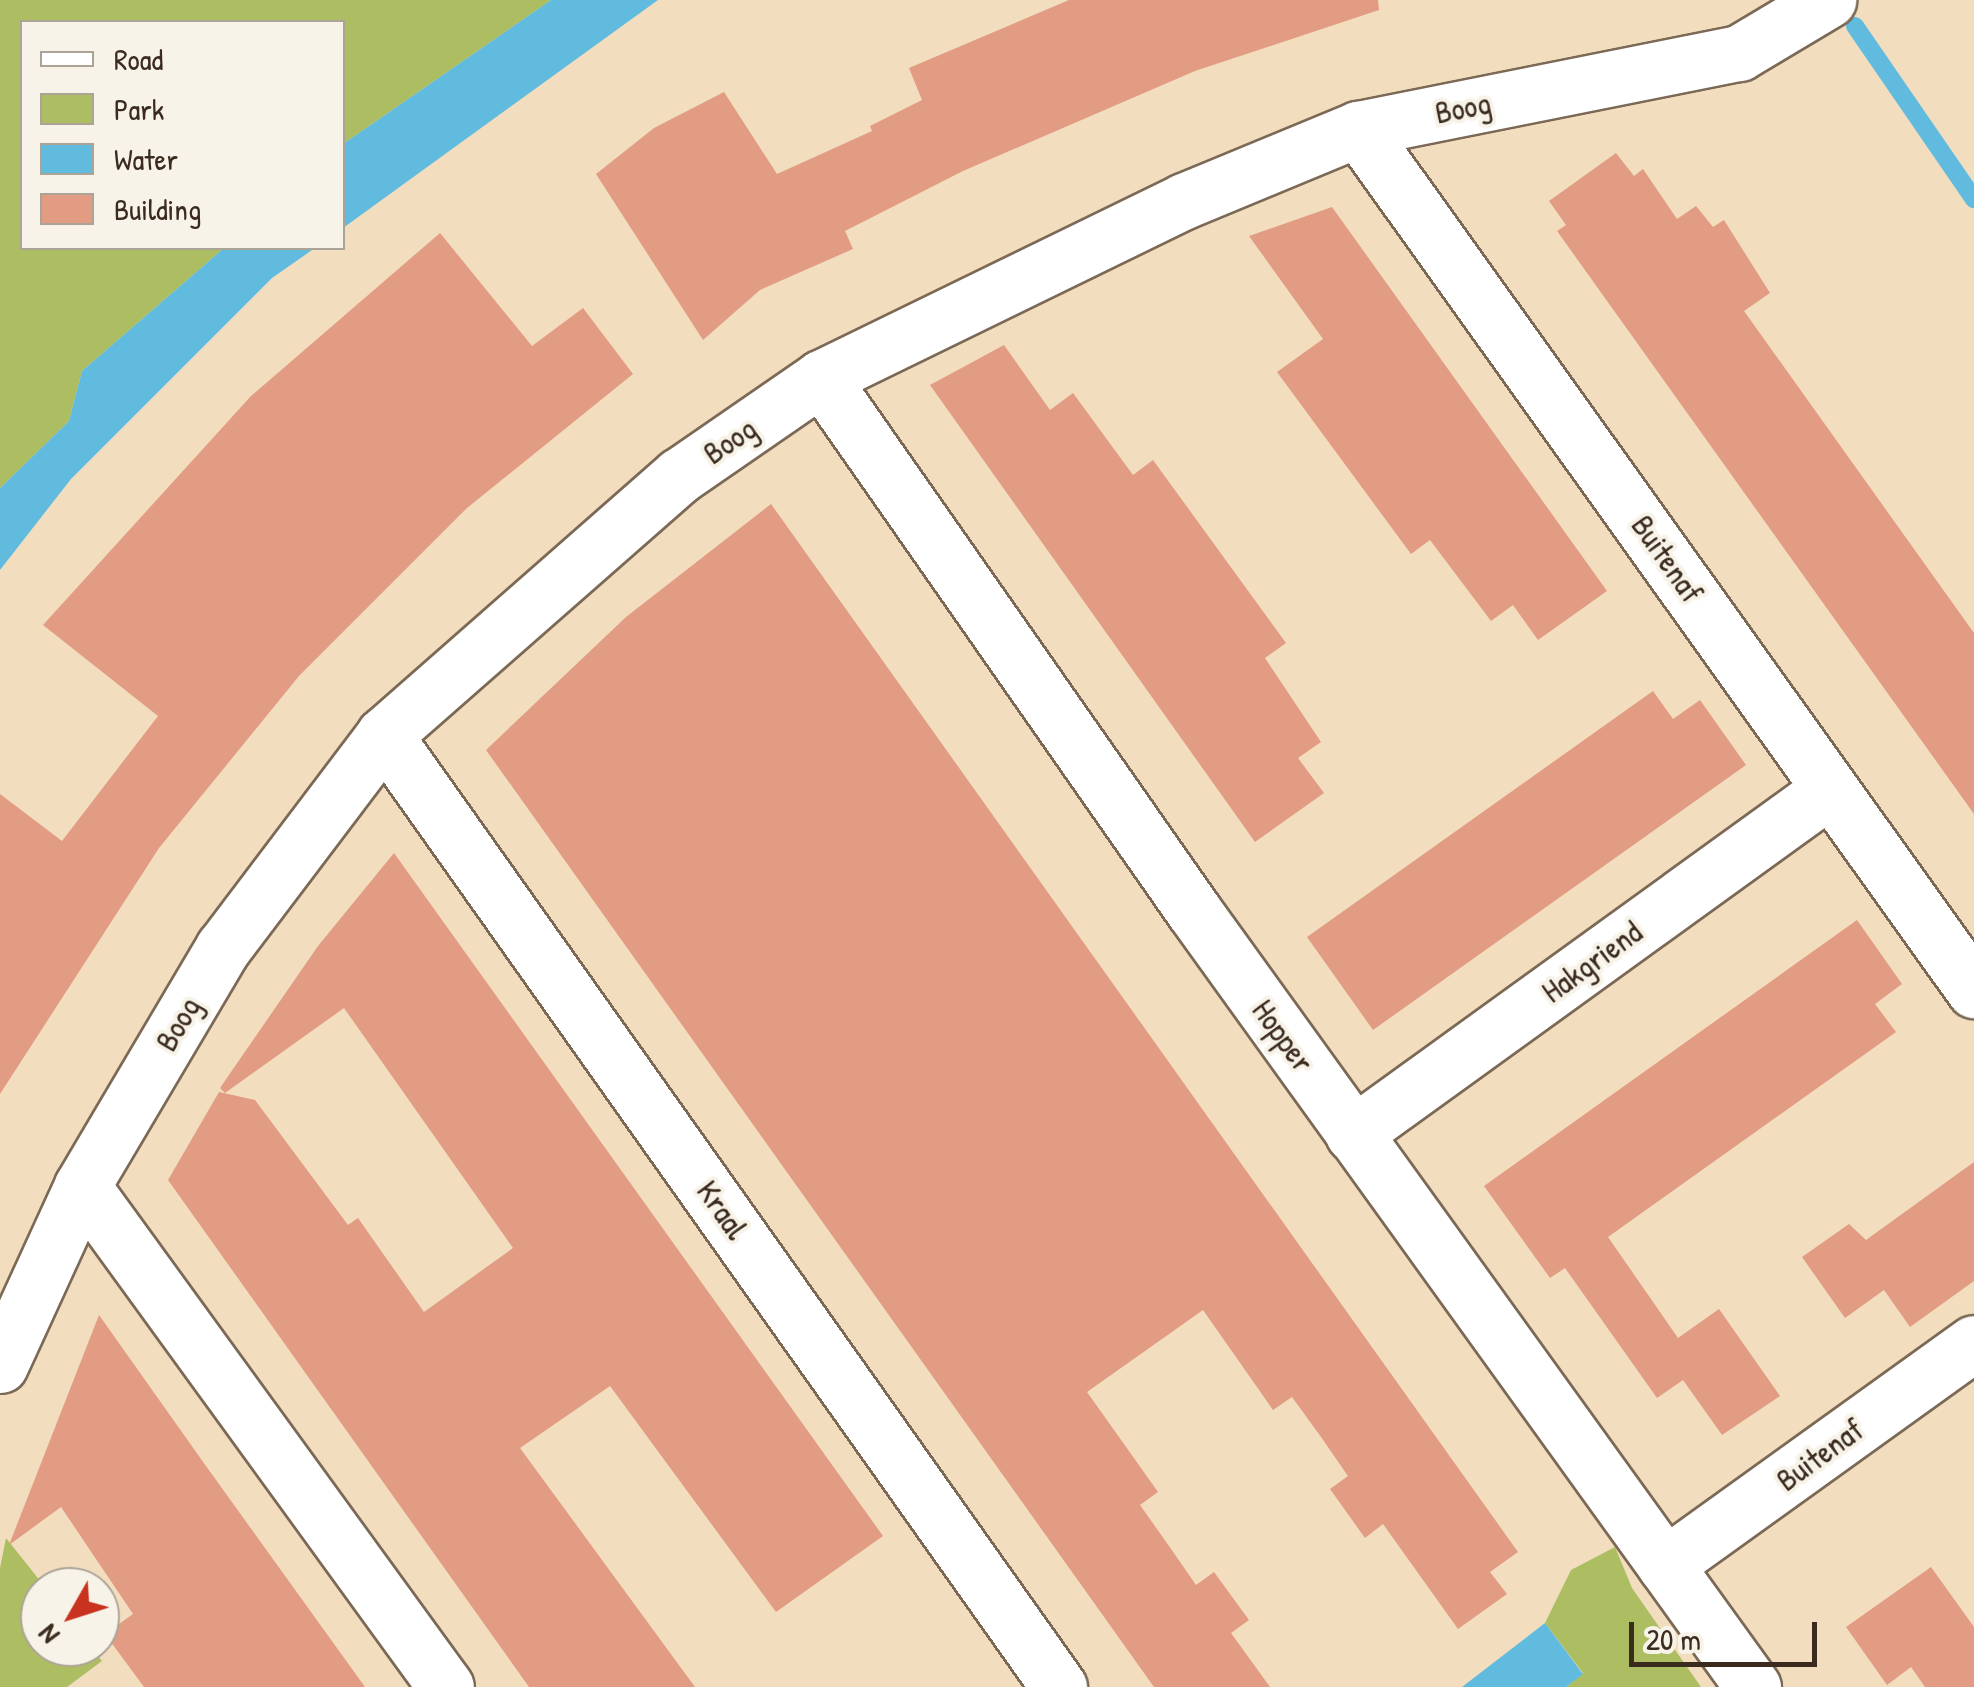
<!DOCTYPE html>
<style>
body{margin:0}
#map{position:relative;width:1974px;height:1687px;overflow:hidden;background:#f2ddbf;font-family:"Patrick Hand",sans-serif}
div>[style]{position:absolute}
.green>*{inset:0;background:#acbe61}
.water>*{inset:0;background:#61bbde}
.stream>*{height:18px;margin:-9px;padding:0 9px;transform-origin:9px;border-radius:9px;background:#61bbde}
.building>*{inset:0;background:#e19c83}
.roads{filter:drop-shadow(2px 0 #7b6956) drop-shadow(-2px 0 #7b6956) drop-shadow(0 2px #7b6956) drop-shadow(0 -2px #7b6956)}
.minor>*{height:55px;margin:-27.5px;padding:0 27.5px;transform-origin:27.5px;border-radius:27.5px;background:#fff}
span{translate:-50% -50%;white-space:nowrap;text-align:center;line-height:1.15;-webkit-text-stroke:8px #f7f3e8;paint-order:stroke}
.street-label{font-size:32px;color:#3b2a1e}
.legend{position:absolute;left:20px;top:20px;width:325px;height:230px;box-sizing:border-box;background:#f7f3e8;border:2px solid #aca397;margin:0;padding:12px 18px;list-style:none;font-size:30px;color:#3b2a1e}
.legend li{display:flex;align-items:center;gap:20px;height:50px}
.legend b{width:50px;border:2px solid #aca397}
.north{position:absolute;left:20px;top:1567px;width:100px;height:100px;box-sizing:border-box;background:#f7f3e8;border:2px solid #aca397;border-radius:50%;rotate:231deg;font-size:28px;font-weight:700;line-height:40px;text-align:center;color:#3b2a1e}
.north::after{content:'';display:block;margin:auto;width:35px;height:45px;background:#c8321e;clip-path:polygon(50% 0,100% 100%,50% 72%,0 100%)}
.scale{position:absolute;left:1629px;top:1622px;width:188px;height:45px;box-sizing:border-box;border:5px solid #3b2a1e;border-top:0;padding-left:12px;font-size:30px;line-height:35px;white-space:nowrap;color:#3b2a1e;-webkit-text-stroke:8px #f7f3e8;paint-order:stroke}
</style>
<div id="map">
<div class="green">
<i style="clip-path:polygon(0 0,551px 0,343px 144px,342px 22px,22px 22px,22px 248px,224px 248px,82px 371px,69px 421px,0 488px)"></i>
<i style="clip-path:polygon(6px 1538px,45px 1587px,40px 1647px,91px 1647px,102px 1661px,67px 1687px,0 1687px,0 1568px)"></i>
<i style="clip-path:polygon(1615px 1547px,1632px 1588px,1701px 1687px,1566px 1687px,1583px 1673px,1545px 1623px,1571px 1570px)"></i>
</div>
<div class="water">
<i style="clip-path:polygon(551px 0,658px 0,343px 228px,343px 144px)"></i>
<i style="clip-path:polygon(224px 248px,315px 248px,272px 278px,71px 479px,0 570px,0 488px,69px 421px,82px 371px)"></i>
<i style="clip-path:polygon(1545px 1623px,1583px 1674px,1566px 1687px,1462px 1687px)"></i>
</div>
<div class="stream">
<i style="left:1855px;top:26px;width:210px;rotate:55.5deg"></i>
</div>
<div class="building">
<i style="clip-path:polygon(1069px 0,1378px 0,1379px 10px,1195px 71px,963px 171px,845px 231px,853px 249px,760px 290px,703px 340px,596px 174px,654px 128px,724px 92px,777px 174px,872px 131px,870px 126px,922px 100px,909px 68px)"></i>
<i style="clip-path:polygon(1616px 153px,1634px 176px,1643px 169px,1677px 219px,1696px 206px,1713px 227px,1724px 220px,1770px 293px,1744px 311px,1974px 633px,1974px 814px,1557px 231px,1566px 225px,1549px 201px)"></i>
<i style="clip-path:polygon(1332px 207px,1607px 591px,1538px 640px,1513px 605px,1491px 621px,1430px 540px,1411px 554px,1277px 372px,1323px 339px,1249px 236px)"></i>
<i style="clip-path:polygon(440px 233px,532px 346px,583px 308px,633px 374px,467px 508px,299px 676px,159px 848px,0 1094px,0 794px,62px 841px,158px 716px,43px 625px,251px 396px)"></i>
<i style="clip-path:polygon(1004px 345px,1050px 410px,1073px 393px,1133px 475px,1153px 460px,1286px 643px,1265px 658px,1321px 742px,1298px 758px,1324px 793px,1255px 842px,930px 385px)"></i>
<i style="clip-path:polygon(771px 504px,1518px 1552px,1490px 1572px,1507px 1594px,1458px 1629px,1383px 1524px,1365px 1538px,1330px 1489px,1348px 1476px,1321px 1437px,1292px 1397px,1273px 1410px,1203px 1310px,1087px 1392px,1158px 1492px,1140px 1505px,1169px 1546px,1196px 1585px,1214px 1572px,1249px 1620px,1231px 1633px,1270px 1687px,1154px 1687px,486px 750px,626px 617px)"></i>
<i style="clip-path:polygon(1653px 691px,1673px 719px,1700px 700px,1746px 765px,1373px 1030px,1307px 937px)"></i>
<i style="clip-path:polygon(394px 853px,883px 1536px,776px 1612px,610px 1386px,520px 1448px,695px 1687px,529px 1687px,168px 1180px,219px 1092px,255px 1100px,348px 1225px,358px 1218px,424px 1312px,513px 1248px,344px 1008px,225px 1093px,220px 1088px,318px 946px)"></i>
<i style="clip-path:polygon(1857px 920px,1902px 984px,1875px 1004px,1896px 1032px,1608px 1237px,1678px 1338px,1719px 1309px,1780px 1396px,1722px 1435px,1683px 1380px,1657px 1398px,1565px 1268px,1550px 1278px,1484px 1186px)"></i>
<i style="clip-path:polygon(1974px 1162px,1974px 1281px,1910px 1327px,1884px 1290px,1845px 1318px,1802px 1257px,1849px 1224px,1866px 1240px)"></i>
<i style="clip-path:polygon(99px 1315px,206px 1466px,365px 1687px,144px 1687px,105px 1634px,133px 1614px,61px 1507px,9px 1545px)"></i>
<i style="clip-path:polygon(1931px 1567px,1974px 1627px,1974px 1687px,1925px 1687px,1911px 1667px,1887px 1685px,1846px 1627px)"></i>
</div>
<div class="roads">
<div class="minor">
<i style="left:1358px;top:129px;width:1059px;rotate:54.42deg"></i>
<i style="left:821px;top:378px;width:649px;rotate:55.04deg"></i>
<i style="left:1193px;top:910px;width:958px;rotate:54.22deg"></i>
<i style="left:384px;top:735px;width:1167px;rotate:54.66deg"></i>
<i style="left:1353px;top:1134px;width:587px;rotate:-35.86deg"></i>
<i style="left:82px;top:1186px;width:619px;rotate:54deg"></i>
<i style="left:0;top:1365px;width:197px;rotate:-65.4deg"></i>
<i style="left:82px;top:1186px;width:277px;rotate:-59.4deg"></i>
<i style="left:223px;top:948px;width:267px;rotate:-52.9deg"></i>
<i style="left:384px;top:735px;width:393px;rotate:-41.3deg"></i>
<i style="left:679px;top:476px;width:173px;rotate:-34.6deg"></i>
<i style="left:821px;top:378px;width:404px;rotate:-26deg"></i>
<i style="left:1184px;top:201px;width:188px;rotate:-22.5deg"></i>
<i style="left:1358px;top:129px;width:389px;rotate:-11.3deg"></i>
<i style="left:1739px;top:53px;width:104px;rotate:-30.8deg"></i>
<i style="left:1665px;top:1565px;width:380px;rotate:-35.7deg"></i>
</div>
</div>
<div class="street-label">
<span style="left:1463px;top:108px;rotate:-11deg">Boog</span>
<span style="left:730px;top:441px;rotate:-34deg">Boog</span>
<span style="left:1667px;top:559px;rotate:55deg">Buitenaf</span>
<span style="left:1592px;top:962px;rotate:-36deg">Hakgriend</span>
<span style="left:178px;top:1024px;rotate:-59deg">Boog</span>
<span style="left:1283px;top:1036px;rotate:54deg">Hopper</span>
<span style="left:722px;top:1210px;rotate:55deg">Kraal</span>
<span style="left:1820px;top:1455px;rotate:-36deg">Buitenaf</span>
</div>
<ul class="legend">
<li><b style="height:12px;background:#fff"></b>Road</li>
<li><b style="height:28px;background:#acbe61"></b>Park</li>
<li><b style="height:28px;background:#61bbde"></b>Water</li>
<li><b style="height:28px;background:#e19c83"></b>Building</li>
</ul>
<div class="north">N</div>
<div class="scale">20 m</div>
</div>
